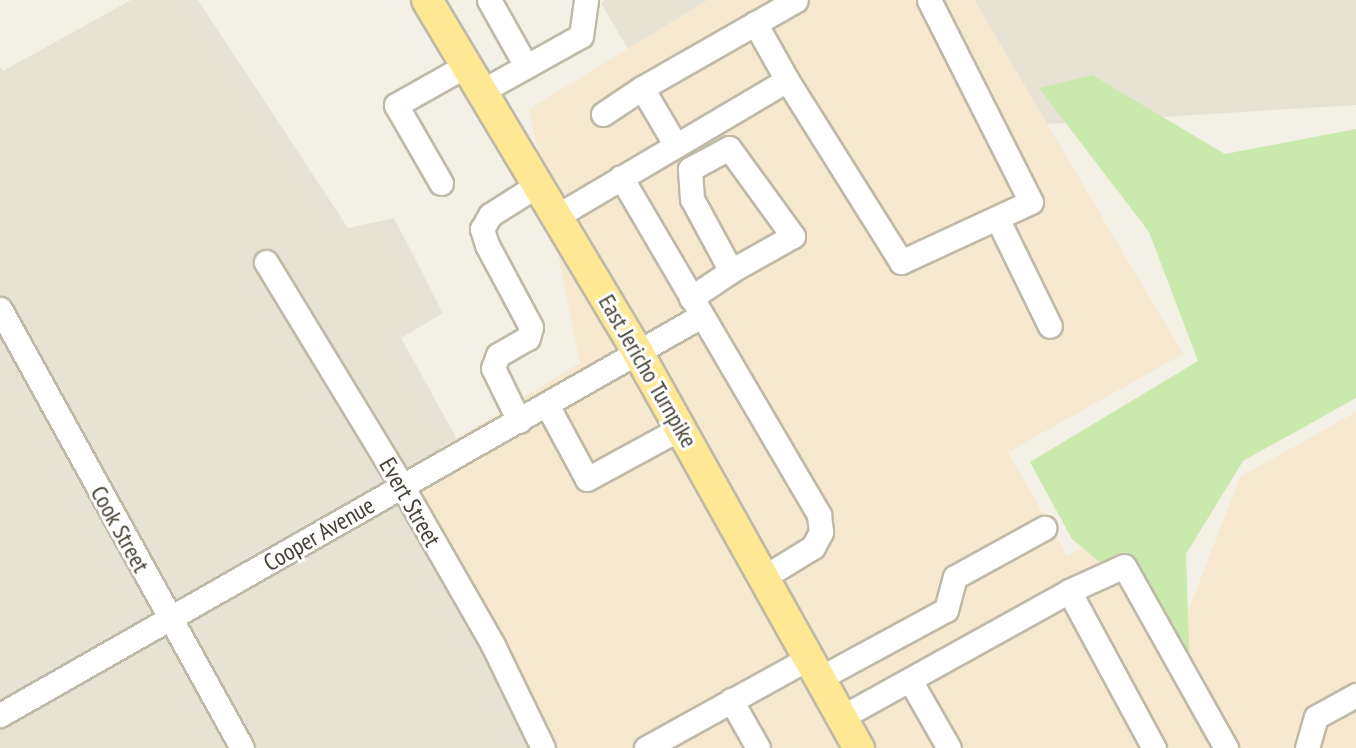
<!DOCTYPE html>
<style>
body{margin:0}
#map{position:relative;width:1356px;height:748px;overflow:hidden;background:#f3f0e6;font-family:"PT Sans Narrow",sans-serif}
div>[style]{position:absolute}
.residential>*{inset:0;background:#e7e3d4}
.commercial>*{inset:0;background:#f6e9d0}
.green>*{inset:0;background:#cae9ad}
.roads{filter:drop-shadow(2px 0 #bfb9a8) drop-shadow(-2px 0 #bfb9a8) drop-shadow(0 2px #bfb9a8) drop-shadow(0 -2px #bfb9a8)}
.minor>*{height:23px;margin:-11.5px;padding:0 11.5px;transform-origin:11.5px;border-radius:11.5px;background:#fff}
.major>*{height:30px;margin:-15px;padding:0 15px;transform-origin:15px;border-radius:15px;background:#ffe893}
span{translate:-50% -50%;white-space:nowrap;text-align:center;line-height:1.15;-webkit-text-stroke:6px #fff;paint-order:stroke}
.street-label{font-size:24px;color:#464135}
</style>
<div id="map">
<div class="residential">
<i style="clip-path:polygon(131px 0,198px 0,348px 228px,394px 218px,443px 313px,401px 338px,457px 439px,402px 473px,558px 748px,0 748px,0 67px,3px 71px)"></i>
<i style="clip-path:polygon(605px 0,708px 0,628px 49px,601px 3px)"></i>
<i style="clip-path:polygon(974px 0,1356px 0,1356px 105px,1047px 124px)"></i>
</div>
<div class="commercial">
<i style="clip-path:polygon(708px 0,974px 0,1183px 354px,1008px 452px,1067px 556px,1122px 527px,1181px 630px,1240px 477px,1356px 412px,1356px 748px,558px 748px,402px 472px,580px 363px,529px 109px)"></i>
</div>
<div class="green">
<i style="clip-path:polygon(1092px 75px,1225px 154px,1356px 129px,1356px 398px,1243px 461px,1186px 554px,1190px 676px,1137px 593px,1072px 539px,1030px 462px,1198px 361px,1149px 232px,1039px 88px)"></i>
</div>
<div class="roads">
<div class="minor">
<i style="left:489px;top:0;width:76px;rotate:60.7deg"></i>
<i style="left:755px;top:23px;width:65px;rotate:60.7deg"></i>
<i style="left:482px;top:91px;width:113px;rotate:-29.1deg"></i>
<i style="left:581px;top:36px;width:36px;rotate:-82deg"></i>
<i style="left:603px;top:114px;width:47px;rotate:-33.7deg"></i>
<i style="left:675px;top:144px;width:65px;rotate:-120.5deg"></i>
<i style="left:642px;top:88px;width:177px;rotate:-29.7deg"></i>
<i style="left:621px;top:177px;width:392px;rotate:59.6deg"></i>
<i style="left:819px;top:515px;width:17px;rotate:83deg"></i>
<i style="left:821px;top:532px;width:17px;rotate:118deg"></i>
<i style="left:813px;top:547px;width:57px;rotate:148.5deg"></i>
<i style="left:441px;top:183px;width:90px;rotate:-120deg"></i>
<i style="left:396px;top:105px;width:81px;rotate:-29.4deg"></i>
<i style="left:557px;top:216px;width:267px;rotate:-30.6deg"></i>
<i style="left:787px;top:80px;width:215px;rotate:57.9deg"></i>
<i style="left:901px;top:262px;width:143px;rotate:-24.8deg"></i>
<i style="left:1031px;top:202px;width:226px;rotate:-116.8deg"></i>
<i style="left:997px;top:218px;width:120px;rotate:63.9deg"></i>
<i style="left:266px;top:262px;width:262px;rotate:58.7deg"></i>
<i style="left:402px;top:486px;width:183px;rotate:60.2deg"></i>
<i style="left:493px;top:645px;width:114px;rotate:64.1deg"></i>
<i style="left:691px;top:298px;width:48px;rotate:-34deg"></i>
<i style="left:731px;top:271px;width:82px;rotate:-118.4deg"></i>
<i style="left:692px;top:199px;width:30px;rotate:-94deg"></i>
<i style="left:690px;top:169px;width:44px;rotate:-28.3deg"></i>
<i style="left:729px;top:148px;width:109px;rotate:54deg"></i>
<i style="left:793px;top:236px;width:71px;rotate:150.6deg"></i>
<i style="left:0;top:309px;width:501px;rotate:61.13deg"></i>
<i style="left:547px;top:405px;width:84px;rotate:61.6deg"></i>
<i style="left:587px;top:479px;width:107px;rotate:-28.5deg"></i>
<i style="left:519px;top:421px;width:59px;rotate:-116.1deg"></i>
<i style="left:493px;top:368px;width:14px;rotate:-69deg"></i>
<i style="left:498px;top:355px;width:34px;rotate:-30deg"></i>
<i style="left:528px;top:338px;width:11px;rotate:-75deg"></i>
<i style="left:531px;top:327px;width:93px;rotate:-118.2deg"></i>
<i style="left:487px;top:245px;width:17px;rotate:-107deg"></i>
<i style="left:482px;top:229px;width:16px;rotate:-60deg"></i>
<i style="left:490px;top:215px;width:58px;rotate:-32.3deg"></i>
<i style="left:1069px;top:591px;width:60px;rotate:-24.4deg"></i>
<i style="left:1124px;top:566px;width:209px;rotate:60.7deg"></i>
<i style="left:820px;top:678px;width:143px;rotate:-28.4deg"></i>
<i style="left:946px;top:610px;width:34px;rotate:-75deg"></i>
<i style="left:955px;top:577px;width:102px;rotate:-28.8deg"></i>
<i style="left:910px;top:680px;width:78px;rotate:60.2deg"></i>
<i style="left:731px;top:700px;width:55px;rotate:60.6deg"></i>
<i style="left:0;top:715px;width:807px;rotate:-29.65deg"></i>
<i style="left:842px;top:717px;width:260px;rotate:-29deg"></i>
<i style="left:1069px;top:591px;width:179px;rotate:61.6deg"></i>
<i style="left:646px;top:748px;width:186px;rotate:-28.9deg"></i>
<i style="left:1307px;top:748px;width:32px;rotate:-74deg"></i>
<i style="left:1316px;top:717px;width:46px;rotate:-28.8deg"></i>
</div>
<div class="major">
<i style="left:427px;top:0;width:411px;rotate:59.1deg"></i>
<i style="left:638px;top:353px;width:453px;rotate:60.8deg"></i>
</div>
</div>
<div class="street-label">
<span style="left:648px;top:371px;rotate:60deg">East Jericho Turnpike</span>
<span style="left:410px;top:502px;rotate:60deg">Evert Street</span>
<span style="left:120px;top:529px;rotate:61deg">Cook Street</span>
<span style="left:319px;top:534px;rotate:-30deg">Cooper Avenue</span>
</div>
</div>
